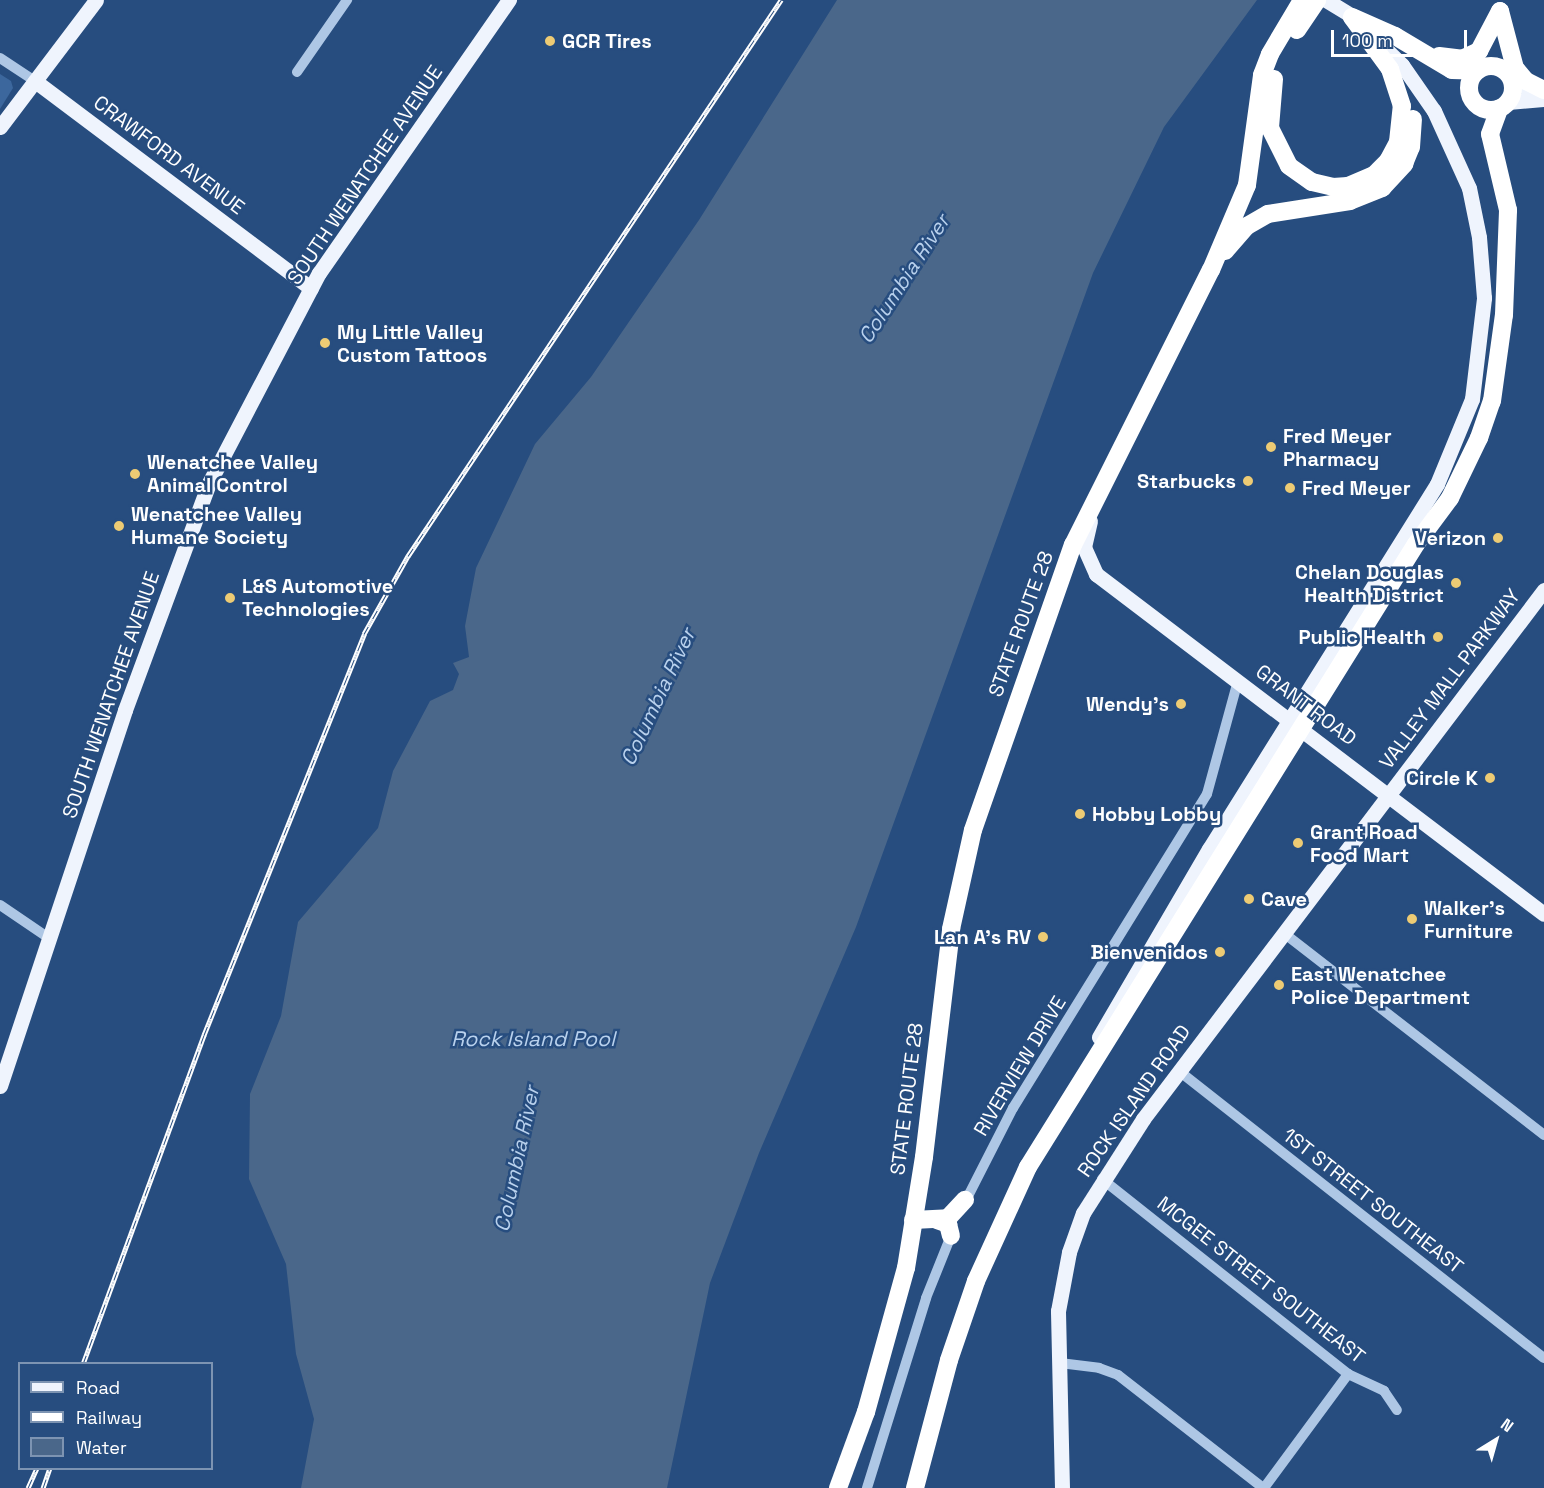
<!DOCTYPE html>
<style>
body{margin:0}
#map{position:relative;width:1544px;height:1488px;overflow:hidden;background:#274d7f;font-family:"Space Grotesk",sans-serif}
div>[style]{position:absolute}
.green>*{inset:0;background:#3c679d}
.water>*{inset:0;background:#4a678a}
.minor>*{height:10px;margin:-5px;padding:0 5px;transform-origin:5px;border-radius:5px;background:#aec7e5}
.major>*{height:15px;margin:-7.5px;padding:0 7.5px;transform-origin:7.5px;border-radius:7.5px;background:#eff4fd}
.highway>*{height:18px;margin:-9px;padding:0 9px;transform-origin:9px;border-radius:9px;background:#fff}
.highway>.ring{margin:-9px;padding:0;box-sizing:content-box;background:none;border:18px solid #fff;border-radius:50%}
.rail>*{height:5px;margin-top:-2.5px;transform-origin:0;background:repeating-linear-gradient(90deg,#274d7f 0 9px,#fff 0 18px);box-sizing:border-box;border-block:2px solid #fff}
.dots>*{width:16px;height:16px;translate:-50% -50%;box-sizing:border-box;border:3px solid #274d7f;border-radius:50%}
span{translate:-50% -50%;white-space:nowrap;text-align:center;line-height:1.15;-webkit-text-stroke:5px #274d7f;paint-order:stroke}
.poi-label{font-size:20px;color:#fff;font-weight:700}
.left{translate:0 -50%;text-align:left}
.right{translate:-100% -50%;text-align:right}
.street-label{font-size:20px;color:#fff}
.water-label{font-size:21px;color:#b9d1ed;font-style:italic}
.legend{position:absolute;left:18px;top:1362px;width:195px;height:108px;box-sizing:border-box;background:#274d7f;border:2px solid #7d94b2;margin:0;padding:8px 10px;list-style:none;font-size:18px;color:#fff}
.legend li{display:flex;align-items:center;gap:12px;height:30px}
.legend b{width:30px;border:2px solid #7d94b2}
.north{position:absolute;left:1466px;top:1410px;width:60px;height:60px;-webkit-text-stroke:4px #274d7f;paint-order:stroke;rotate:37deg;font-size:16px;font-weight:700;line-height:24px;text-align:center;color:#fff}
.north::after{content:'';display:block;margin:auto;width:21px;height:27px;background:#fff;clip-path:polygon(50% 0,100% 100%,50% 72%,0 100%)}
.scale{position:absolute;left:1331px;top:30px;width:136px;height:27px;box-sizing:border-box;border:3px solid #fff;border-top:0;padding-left:8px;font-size:18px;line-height:21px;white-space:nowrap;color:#fff;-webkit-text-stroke:4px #274d7f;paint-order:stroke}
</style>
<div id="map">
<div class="green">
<i style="clip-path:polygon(0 74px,11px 81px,13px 88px,0 109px)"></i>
</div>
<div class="water">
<i style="clip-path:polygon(837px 0,1257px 0,1164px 127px,1093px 273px,856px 927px,759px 1153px,710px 1283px,667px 1488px,301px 1488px,314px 1419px,296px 1354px,286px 1264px,249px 1179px,250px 1094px,281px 1016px,298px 922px,378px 828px,393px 771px,430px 701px,453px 690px,459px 674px,453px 663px,469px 657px,465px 626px,476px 568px,535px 444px,591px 377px,699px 220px)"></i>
</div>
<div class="minor">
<i style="left:0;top:58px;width:42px;rotate:33.3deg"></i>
<i style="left:297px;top:72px;width:88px;rotate:-55.2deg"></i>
<i style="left:0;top:905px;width:60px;rotate:34.2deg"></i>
<i style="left:1285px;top:934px;width:328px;rotate:37.8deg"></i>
<i style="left:1179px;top:1071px;width:464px;rotate:38.2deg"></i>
<i style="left:1102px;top:1179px;width:314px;rotate:38.4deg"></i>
<i style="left:1348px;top:1374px;width:40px;rotate:25deg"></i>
<i style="left:1384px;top:1391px;width:23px;rotate:56deg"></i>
<i style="left:963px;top:1206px;width:110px;rotate:-63deg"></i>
<i style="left:1013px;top:1108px;width:369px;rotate:-58.3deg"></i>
<i style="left:1207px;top:794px;width:117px;rotate:-74.7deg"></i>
<i style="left:1060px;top:1363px;width:39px;rotate:7deg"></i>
<i style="left:1099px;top:1368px;width:20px;rotate:20deg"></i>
<i style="left:1118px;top:1375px;width:184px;rotate:37.9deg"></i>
<i style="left:867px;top:1488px;width:199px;rotate:-72.7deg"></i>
<i style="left:926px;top:1298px;width:72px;rotate:-68.1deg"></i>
<i style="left:1264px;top:1488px;width:142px;rotate:-53.6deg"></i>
</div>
<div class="major">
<i style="left:1326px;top:0;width:42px;rotate:31.4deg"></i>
<i style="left:1511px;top:80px;width:25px;rotate:27deg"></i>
<i style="left:35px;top:81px;width:345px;rotate:36.9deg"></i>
<i style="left:1508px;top:102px;width:36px;rotate:-5deg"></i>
<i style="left:0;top:127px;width:159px;rotate:-52.9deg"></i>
<i style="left:1090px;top:521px;width:27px;rotate:103deg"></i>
<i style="left:1084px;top:547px;width:30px;rotate:66deg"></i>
<i style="left:1096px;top:574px;width:562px;rotate:37.2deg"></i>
<i style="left:1099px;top:1037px;width:218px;rotate:-59.7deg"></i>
<i style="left:1209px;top:849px;width:430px;rotate:-58deg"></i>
<i style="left:1437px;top:484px;width:92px;rotate:-67.6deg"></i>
<i style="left:1472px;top:399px;width:102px;rotate:-83.2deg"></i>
<i style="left:1484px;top:298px;width:61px;rotate:-94.7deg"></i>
<i style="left:1479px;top:237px;width:50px;rotate:-101.5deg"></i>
<i style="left:1469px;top:188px;width:85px;rotate:-114.4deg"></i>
<i style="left:1434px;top:111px;width:56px;rotate:-124.8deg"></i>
<i style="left:1402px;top:65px;width:39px;rotate:-136deg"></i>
<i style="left:0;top:1086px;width:396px;rotate:-71.6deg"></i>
<i style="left:125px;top:710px;width:242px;rotate:-69.7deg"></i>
<i style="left:209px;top:483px;width:237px;rotate:-62.4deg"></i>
<i style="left:319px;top:273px;width:333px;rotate:-55.2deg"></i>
<i style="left:1062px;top:1488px;width:177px;rotate:-91.3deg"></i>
<i style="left:1058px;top:1311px;width:60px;rotate:-79.4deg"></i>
<i style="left:1069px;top:1252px;width:41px;rotate:-70.3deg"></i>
<i style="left:1083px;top:1213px;width:112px;rotate:-57.4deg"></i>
<i style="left:1143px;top:1119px;width:664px;rotate:-52.84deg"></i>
</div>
<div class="highway">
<i style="left:1500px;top:11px;width:59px;rotate:75.3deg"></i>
<i style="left:1515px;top:68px;width:17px;rotate:50deg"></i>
<i style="left:1526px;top:81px;width:20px;rotate:27deg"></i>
<i style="left:1352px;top:17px;width:47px;rotate:23.8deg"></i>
<i style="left:1395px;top:36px;width:66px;rotate:30.8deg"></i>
<i style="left:1452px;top:70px;width:25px;rotate:2deg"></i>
<i style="left:1297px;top:30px;width:36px;rotate:-56deg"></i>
<i style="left:1439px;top:56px;width:23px;rotate:7deg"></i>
<i style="left:1462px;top:59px;width:19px;rotate:-25deg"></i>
<i style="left:1479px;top:51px;width:45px;rotate:-62.3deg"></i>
<i class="ring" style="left:1469px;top:66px;width:26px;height:26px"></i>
<i style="left:1274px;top:79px;width:49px;rotate:94.7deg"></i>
<i style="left:1270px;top:128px;width:42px;rotate:63.4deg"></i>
<i style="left:1289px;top:166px;width:28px;rotate:35deg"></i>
<i style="left:1312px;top:182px;width:22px;rotate:13deg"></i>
<i style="left:1333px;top:187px;width:15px;rotate:-4deg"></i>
<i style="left:1348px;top:186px;width:28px;rotate:-23deg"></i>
<i style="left:1374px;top:175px;width:20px;rotate:-45deg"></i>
<i style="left:1388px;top:161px;width:21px;rotate:-62deg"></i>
<i style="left:1398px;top:142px;width:36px;rotate:-84deg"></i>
<i style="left:1402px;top:106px;width:39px;rotate:-108deg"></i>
<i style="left:1390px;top:69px;width:64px;rotate:-126.2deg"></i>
<i style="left:1225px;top:251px;width:33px;rotate:-49deg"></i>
<i style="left:1247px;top:226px;width:24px;rotate:-30deg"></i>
<i style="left:1268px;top:214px;width:83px;rotate:-9deg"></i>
<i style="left:1350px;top:201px;width:35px;rotate:-22deg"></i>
<i style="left:1382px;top:188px;width:33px;rotate:-47deg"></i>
<i style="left:1404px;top:164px;width:18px;rotate:-68deg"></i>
<i style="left:1411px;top:147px;width:28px;rotate:-86deg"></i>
<i style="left:913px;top:1220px;width:35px;rotate:-3deg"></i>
<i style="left:948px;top:1218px;width:25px;rotate:-47deg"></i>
<i style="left:937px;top:1220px;width:12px;rotate:20deg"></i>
<i style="left:948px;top:1224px;width:12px;rotate:76deg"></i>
<i style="left:838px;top:1488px;width:81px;rotate:-69.8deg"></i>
<i style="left:866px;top:1412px;width:149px;rotate:-74.5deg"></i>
<i style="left:906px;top:1268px;width:112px;rotate:-80.8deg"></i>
<i style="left:924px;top:1157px;width:230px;rotate:-83.2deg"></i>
<i style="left:951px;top:929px;width:101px;rotate:-77.5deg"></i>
<i style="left:973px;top:830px;width:302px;rotate:-70.7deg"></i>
<i style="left:1073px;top:545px;width:308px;rotate:-63.4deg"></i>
<i style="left:1211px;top:270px;width:92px;rotate:-67deg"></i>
<i style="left:1247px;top:185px;width:111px;rotate:-82.2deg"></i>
<i style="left:1262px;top:75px;width:22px;rotate:-69deg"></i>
<i style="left:1270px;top:54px;width:63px;rotate:-59.3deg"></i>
<i style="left:915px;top:1488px;width:132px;rotate:-75.1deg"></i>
<i style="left:949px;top:1360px;width:83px;rotate:-71.1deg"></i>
<i style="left:976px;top:1281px;width:125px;rotate:-65.5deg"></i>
<i style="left:1028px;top:1167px;width:734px;rotate:-58.09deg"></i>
<i style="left:1416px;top:544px;width:57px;rotate:-53.5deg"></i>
<i style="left:1450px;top:498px;width:67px;rotate:-64.2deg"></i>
<i style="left:1479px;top:438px;width:39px;rotate:-71deg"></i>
<i style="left:1492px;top:401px;width:87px;rotate:-82.1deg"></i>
<i style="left:1504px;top:315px;width:105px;rotate:-87.8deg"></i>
<i style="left:1508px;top:210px;width:78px;rotate:-103.3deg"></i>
<i style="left:1490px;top:134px;width:27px;rotate:-70deg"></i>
</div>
<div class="rail">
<i style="left:83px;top:1364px;width:351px;rotate:-69.8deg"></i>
<i style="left:204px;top:1035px;width:432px;rotate:-68.2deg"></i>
<i style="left:364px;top:634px;width:90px;rotate:-60.6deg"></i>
<i style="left:408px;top:556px;width:670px;rotate:-56.14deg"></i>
<i style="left:28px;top:1488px;width:22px;rotate:-66deg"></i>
<i style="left:43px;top:1488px;width:21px;rotate:-71deg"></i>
</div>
<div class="dots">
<i style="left:550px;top:41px;background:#edcb74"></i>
<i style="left:325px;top:343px;background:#edcb74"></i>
<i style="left:1271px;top:447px;background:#edcb74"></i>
<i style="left:135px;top:474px;background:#edcb74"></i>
<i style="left:1248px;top:481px;background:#edcb74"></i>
<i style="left:1290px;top:488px;background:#edcb74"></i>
<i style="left:119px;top:526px;background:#edcb74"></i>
<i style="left:1498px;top:538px;background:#edcb74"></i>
<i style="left:1456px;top:583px;background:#edcb74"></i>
<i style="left:230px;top:598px;background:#edcb74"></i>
<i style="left:1438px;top:637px;background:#edcb74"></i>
<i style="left:1181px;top:704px;background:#edcb74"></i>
<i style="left:1490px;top:778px;background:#edcb74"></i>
<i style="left:1080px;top:814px;background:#edcb74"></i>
<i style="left:1298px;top:843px;background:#edcb74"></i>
<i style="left:1249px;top:899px;background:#edcb74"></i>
<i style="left:1412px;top:919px;background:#edcb74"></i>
<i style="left:1043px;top:937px;background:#edcb74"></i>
<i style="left:1220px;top:952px;background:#edcb74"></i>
<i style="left:1279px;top:985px;background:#edcb74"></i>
</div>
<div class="poi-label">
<span class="left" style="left:562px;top:41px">GCR Tires</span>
<span class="left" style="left:337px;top:344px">My Little Valley<br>Custom Tattoos</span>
<span class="left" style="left:1283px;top:448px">Fred Meyer<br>Pharmacy</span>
<span class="left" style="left:147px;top:474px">Wenatchee Valley<br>Animal Control</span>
<span class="right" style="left:1236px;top:481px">Starbucks</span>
<span class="left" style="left:1302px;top:488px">Fred Meyer</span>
<span class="left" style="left:131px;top:526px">Wenatchee Valley<br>Humane Society</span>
<span class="right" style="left:1486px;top:538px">Verizon</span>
<span class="right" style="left:1444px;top:584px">Chelan Douglas<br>Health District</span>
<span class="left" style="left:242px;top:598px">L&amp;S Automotive<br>Technologies</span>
<span class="right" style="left:1426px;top:637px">Public Health</span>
<span class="right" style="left:1169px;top:704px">Wendy's</span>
<span class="right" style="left:1478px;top:778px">Circle K</span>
<span class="left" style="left:1092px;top:814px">Hobby Lobby</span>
<span class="left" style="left:1310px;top:844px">Grant Road<br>Food Mart</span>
<span class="left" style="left:1261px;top:899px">Cave</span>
<span class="left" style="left:1424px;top:920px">Walker's<br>Furniture</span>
<span class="right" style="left:1031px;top:937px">Lan A's RV</span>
<span class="right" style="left:1208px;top:952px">Bienvenidos</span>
<span class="left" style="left:1291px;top:986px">East Wenatchee<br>Police Department</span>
</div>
<div class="street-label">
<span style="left:169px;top:155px;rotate:37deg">CRAWFORD AVENUE</span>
<span style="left:365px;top:175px;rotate:-56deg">SOUTH WENATCHEE AVENUE</span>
<span style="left:1021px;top:624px;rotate:-70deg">STATE ROUTE 28</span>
<span style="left:1450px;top:679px;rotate:-53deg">VALLEY MALL PARKWAY</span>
<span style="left:111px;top:695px;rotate:-71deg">SOUTH WENATCHEE AVENUE</span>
<span style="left:1306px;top:705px;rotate:37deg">GRANT ROAD</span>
<span style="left:1020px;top:1066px;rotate:-59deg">RIVERVIEW DRIVE</span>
<span style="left:907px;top:1099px;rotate:-83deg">STATE ROUTE 28</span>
<span style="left:1134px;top:1101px;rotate:-55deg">ROCK ISLAND ROAD</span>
<span style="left:1373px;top:1201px;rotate:38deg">1ST STREET SOUTHEAST</span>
<span style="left:1261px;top:1280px;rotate:38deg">MCGEE STREET SOUTHEAST</span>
</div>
<div class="water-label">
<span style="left:904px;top:279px;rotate:-57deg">Columbia River</span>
<span style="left:658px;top:697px;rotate:-65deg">Columbia River</span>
<span style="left:533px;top:1039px">Rock Island Pool</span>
<span style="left:517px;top:1159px;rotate:-78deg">Columbia River</span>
</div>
<ul class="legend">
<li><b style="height:8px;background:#eff4fd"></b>Road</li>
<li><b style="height:8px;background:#fff"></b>Railway</li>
<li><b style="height:16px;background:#4a678a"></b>Water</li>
</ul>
<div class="north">N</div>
<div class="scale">100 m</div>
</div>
